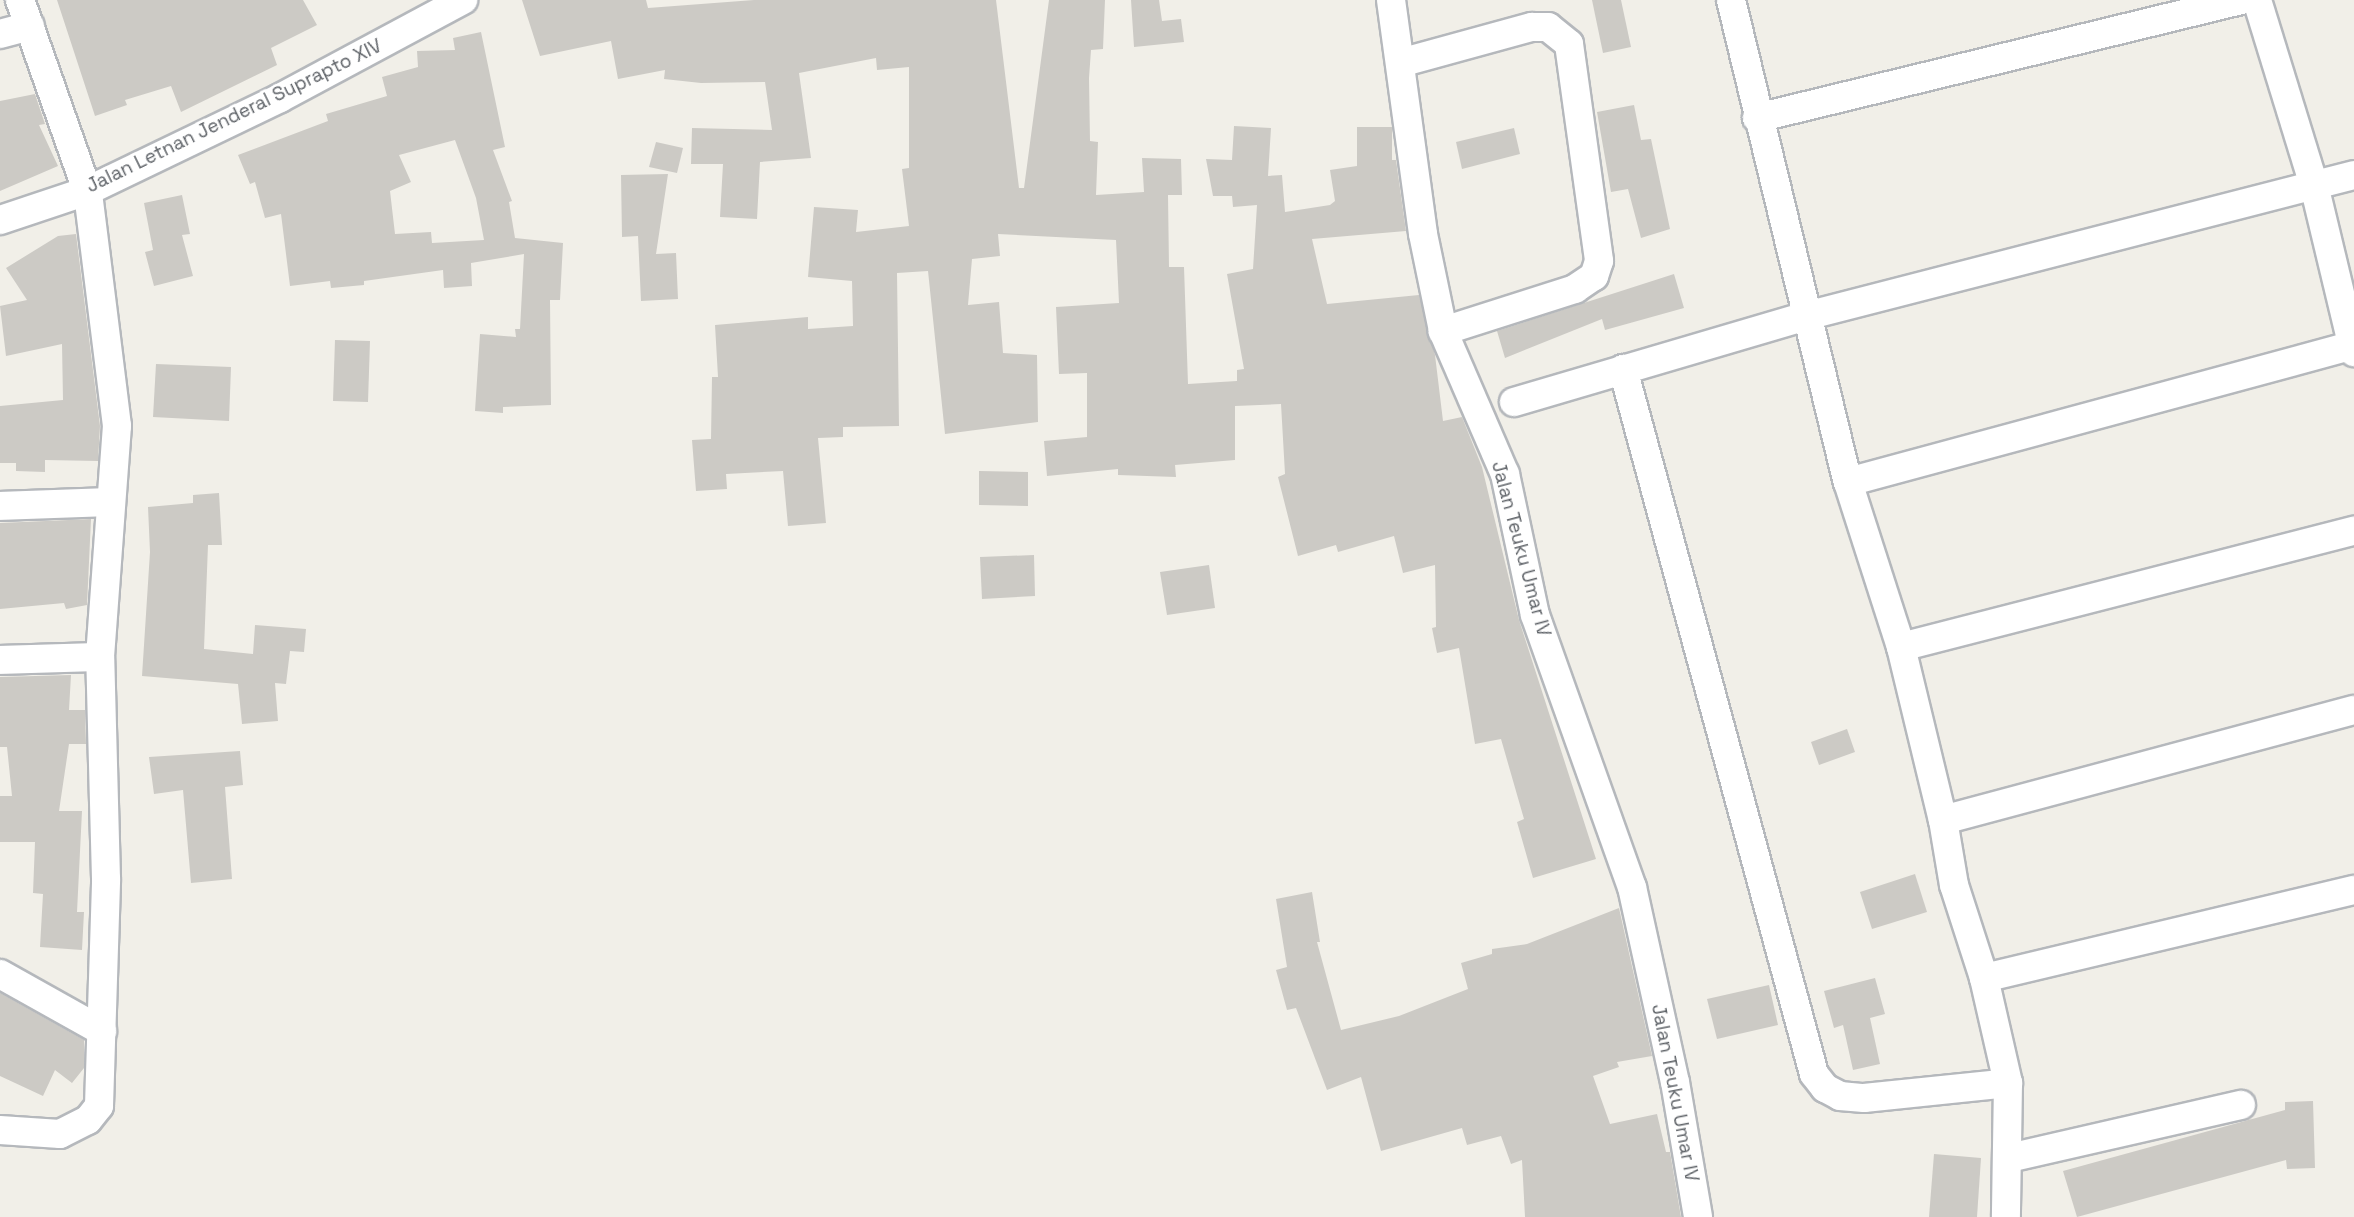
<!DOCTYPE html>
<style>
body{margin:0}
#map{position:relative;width:2354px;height:1217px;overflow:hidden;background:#f1efe8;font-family:"Space Grotesk",sans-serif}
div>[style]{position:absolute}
.building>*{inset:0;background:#cccac5}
.roads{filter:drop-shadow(2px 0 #b5b8bc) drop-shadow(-2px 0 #b5b8bc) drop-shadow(0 2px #b5b8bc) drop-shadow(0 -2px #b5b8bc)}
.minor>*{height:28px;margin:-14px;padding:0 14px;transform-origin:14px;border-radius:14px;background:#fff}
span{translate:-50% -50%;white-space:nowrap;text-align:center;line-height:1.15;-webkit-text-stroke:5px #fff;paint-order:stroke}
.street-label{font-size:19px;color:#5f6368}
</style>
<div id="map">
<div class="building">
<i style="clip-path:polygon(57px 0,303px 0,317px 25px,271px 48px,277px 65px,181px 112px,171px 86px,125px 100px,127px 105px,95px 116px)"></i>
<i style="clip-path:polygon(522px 0,646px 0,648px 8px,754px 0,996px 0,1019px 188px,1024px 188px,1049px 0,1105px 0,1103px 49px,1091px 50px,1089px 78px,1090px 141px,1098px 142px,1096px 195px,1144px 192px,1142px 158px,1181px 159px,1182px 195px,1168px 195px,1169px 267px,1184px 267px,1188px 384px,1237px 381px,1237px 370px,1244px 369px,1227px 274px,1253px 269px,1257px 205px,1233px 207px,1232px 196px,1213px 196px,1206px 159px,1232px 160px,1234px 126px,1271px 128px,1268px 176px,1282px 175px,1285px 212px,1330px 205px,1335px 201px,1330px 170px,1357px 166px,1357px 127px,1392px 127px,1392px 160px,1396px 160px,1406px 231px,1312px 239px,1327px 304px,1419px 295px,1435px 355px,1443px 421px,1462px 417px,1482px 467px,1519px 620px,1596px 859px,1533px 878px,1517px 822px,1524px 819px,1501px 739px,1475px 744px,1459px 648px,1437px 653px,1432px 628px,1436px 627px,1435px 565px,1403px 573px,1394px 536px,1338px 552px,1336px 545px,1298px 556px,1278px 477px,1285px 474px,1281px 404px,1235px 406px,1235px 460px,1175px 465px,1176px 477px,1118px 475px,1118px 469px,1047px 476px,1044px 441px,1087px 437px,1087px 373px,1059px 374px,1056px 307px,1119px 303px,1116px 240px,998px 234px,1000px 256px,972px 259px,968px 305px,999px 302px,1003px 353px,1037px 355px,1038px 422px,945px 434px,928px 271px,897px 273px,899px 426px,843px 427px,843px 437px,818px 438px,826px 523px,788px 526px,783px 471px,726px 474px,727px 489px,696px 491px,692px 440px,711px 439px,712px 377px,718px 377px,715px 325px,808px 317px,808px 329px,853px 326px,852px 281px,808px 277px,814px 207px,858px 210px,856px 232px,909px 226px,902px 169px,909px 168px,909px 67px,877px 70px,876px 58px,799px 73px,811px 158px,760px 162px,757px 219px,720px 217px,723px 164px,691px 164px,692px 128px,772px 130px,765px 82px,701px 83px,664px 79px,665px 70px,618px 79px,611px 41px,540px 56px)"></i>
<i style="clip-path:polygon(1131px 0,1159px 0,1162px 21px,1181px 19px,1184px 42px,1134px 47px)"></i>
<i style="clip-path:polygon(1592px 0,1621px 0,1631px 47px,1603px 53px)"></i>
<i style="clip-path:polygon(evenodd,481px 32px,505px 147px,493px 150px,512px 201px,509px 202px,515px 238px,563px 243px,560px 300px,550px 300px,551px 405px,503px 407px,503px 413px,475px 411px,480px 334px,516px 337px,515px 329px,520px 329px,524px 254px,471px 263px,472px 286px,444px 288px,443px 270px,364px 281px,364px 285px,331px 288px,330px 281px,290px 286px,281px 214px,265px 218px,255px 182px,250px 184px,238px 155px,328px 121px,326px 114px,387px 96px,382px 77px,418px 67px,417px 51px,455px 50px,453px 38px,481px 32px,455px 140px,476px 198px,484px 240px,432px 243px,431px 232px,395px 234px,390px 191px,411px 182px,399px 155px,455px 140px)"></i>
<i style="clip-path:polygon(35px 94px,45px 124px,39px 125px,58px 166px,0 191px,0 101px)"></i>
<i style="clip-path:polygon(1634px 105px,1641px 140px,1651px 139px,1670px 229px,1641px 238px,1628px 189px,1611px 192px,1597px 112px)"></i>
<i style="clip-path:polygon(1514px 128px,1520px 154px,1462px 169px,1456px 142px)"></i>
<i style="clip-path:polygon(656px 142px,683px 148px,677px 173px,649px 167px)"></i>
<i style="clip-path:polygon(668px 174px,656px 254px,676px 253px,678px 299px,641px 301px,638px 236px,622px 237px,621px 175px)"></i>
<i style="clip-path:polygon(182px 195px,190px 234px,182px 235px,193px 276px,154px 286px,145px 252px,153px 250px,144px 203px)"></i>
<i style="clip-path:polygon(76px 234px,100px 426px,98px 461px,45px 460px,45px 472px,16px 471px,16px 463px,0 463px,0 406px,63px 400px,62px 344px,6px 356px,0 306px,27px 300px,6px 268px,58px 236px)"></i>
<i style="clip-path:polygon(1674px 274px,1684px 308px,1605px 330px,1602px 319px,1505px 358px,1497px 331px)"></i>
<i style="clip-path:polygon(335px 340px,370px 341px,368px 402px,333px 401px)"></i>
<i style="clip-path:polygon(156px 364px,231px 367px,229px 421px,153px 417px)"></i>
<i style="clip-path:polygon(979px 471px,1028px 472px,1028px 506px,979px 505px)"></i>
<i style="clip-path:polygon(219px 493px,222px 545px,208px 545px,204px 649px,253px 654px,255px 625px,306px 629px,304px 652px,290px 651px,286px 684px,275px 683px,278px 721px,242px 724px,238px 684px,142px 676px,150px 552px,148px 507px,193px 503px,193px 495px)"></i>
<i style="clip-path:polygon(91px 519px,87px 605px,66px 609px,64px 603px,0 609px,0 523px)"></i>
<i style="clip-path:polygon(1034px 555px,1035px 596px,982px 599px,980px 557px)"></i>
<i style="clip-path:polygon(1209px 565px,1215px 608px,1167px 615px,1160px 572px)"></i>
<i style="clip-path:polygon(71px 675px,69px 710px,85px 710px,86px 744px,69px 744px,59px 811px,82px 811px,77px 912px,84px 912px,82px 950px,40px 947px,43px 894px,33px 893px,35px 842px,0 842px,0 796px,12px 796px,7px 747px,0 747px,0 677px)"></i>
<i style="clip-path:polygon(1847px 729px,1855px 752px,1819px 765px,1811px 742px)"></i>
<i style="clip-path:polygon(240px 751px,243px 785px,225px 787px,232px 879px,191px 883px,183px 790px,154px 794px,149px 757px)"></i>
<i style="clip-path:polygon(1915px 874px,1927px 912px,1872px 929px,1860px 892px)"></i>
<i style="clip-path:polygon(1312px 892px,1320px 942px,1317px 942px,1341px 1030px,1399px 1016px,1468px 989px,1461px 963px,1492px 954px,1492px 949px,1527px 944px,1619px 908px,1652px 1056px,1617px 1062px,1619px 1067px,1593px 1076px,1610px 1124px,1657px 1114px,1666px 1152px,1670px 1152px,1681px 1217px,1525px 1217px,1522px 1160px,1511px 1164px,1501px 1136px,1467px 1145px,1462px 1128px,1381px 1151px,1361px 1077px,1327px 1090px,1296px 1008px,1287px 1010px,1276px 970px,1287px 967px,1276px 899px)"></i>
<i style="clip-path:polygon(1875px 978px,1885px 1014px,1870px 1018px,1880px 1064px,1853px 1070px,1843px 1025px,1834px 1028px,1824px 991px)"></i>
<i style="clip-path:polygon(1769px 985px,1778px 1025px,1717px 1039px,1707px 999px)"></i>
<i style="clip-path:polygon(0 993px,84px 1040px,84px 1068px,72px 1083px,55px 1070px,43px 1096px,0 1076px)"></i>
<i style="clip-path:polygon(2313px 1101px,2315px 1168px,2287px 1169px,2286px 1160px,2077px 1217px,2063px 1171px,2285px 1110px,2285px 1102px)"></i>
<i style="clip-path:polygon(1934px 1154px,1981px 1158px,1977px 1217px,1929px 1217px)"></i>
</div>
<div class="roads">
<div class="minor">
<i style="left:1391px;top:0;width:236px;rotate:82.2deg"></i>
<i style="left:1423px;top:234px;width:99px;rotate:78.3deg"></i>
<i style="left:1443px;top:331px;width:156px;rotate:66.6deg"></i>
<i style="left:1505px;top:474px;width:144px;rotate:78deg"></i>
<i style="left:1535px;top:615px;width:289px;rotate:70.4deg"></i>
<i style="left:1632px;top:887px;width:200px;rotate:77.6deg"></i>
<i style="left:1675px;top:1082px;width:137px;rotate:80.3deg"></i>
<i style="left:1731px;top:0;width:496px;rotate:76.4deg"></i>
<i style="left:1848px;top:482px;width:173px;rotate:72.2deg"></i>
<i style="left:1901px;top:647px;width:178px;rotate:76.4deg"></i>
<i style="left:1943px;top:820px;width:66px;rotate:80.4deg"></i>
<i style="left:1954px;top:885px;width:98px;rotate:72.1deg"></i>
<i style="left:1984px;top:978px;width:108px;rotate:77.1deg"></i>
<i style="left:2008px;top:1083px;width:134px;rotate:90.9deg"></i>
<i style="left:2257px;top:0;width:194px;rotate:72.9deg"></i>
<i style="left:2314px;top:185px;width:172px;rotate:76.5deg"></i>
<i style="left:0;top:34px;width:31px;rotate:-15deg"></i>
<i style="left:1400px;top:63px;width:137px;rotate:-15.3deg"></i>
<i style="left:1532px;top:27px;width:16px"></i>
<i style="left:1548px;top:27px;width:27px;rotate:39deg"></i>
<i style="left:1569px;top:44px;width:219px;rotate:82.1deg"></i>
<i style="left:1599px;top:261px;width:16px;rotate:108deg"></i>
<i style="left:1594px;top:276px;width:23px;rotate:146deg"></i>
<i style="left:1575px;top:289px;width:139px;rotate:162.3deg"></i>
<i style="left:1757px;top:118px;width:499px;rotate:-13.7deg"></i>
<i style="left:0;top:220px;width:92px;rotate:-18.4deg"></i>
<i style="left:87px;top:191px;width:214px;rotate:-25.7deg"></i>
<i style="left:280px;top:98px;width:208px;rotate:-28.2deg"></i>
<i style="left:1623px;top:369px;width:730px;rotate:74.84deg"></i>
<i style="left:1814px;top:1074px;width:18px;rotate:52deg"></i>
<i style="left:1825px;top:1088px;width:17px;rotate:28deg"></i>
<i style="left:1840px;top:1096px;width:24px;rotate:5deg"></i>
<i style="left:1864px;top:1098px;width:145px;rotate:-5.9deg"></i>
<i style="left:1514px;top:402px;width:304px;rotate:-16.4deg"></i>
<i style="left:1806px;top:316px;width:566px;rotate:-14.43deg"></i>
<i style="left:1848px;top:482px;width:524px;rotate:-15.15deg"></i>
<i style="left:0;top:506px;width:110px;rotate:-2.1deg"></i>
<i style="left:1901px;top:647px;width:468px;rotate:-14.4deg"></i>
<i style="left:0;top:660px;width:100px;rotate:-1.7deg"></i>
<i style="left:1943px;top:820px;width:425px;rotate:-15deg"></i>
<i style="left:0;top:974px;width:117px;rotate:29.2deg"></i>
<i style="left:1984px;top:978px;width:380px;rotate:-13.4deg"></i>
<i style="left:0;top:1130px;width:60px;rotate:3.8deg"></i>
<i style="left:60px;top:1134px;width:31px;rotate:-27deg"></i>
<i style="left:88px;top:1120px;width:18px;rotate:-52deg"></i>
<i style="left:99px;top:1106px;width:227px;rotate:-88.2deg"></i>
<i style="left:106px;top:879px;width:222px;rotate:-91.5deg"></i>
<i style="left:100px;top:657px;width:232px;rotate:-85.8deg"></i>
<i style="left:117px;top:426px;width:235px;rotate:-97.1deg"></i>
<i style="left:88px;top:193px;width:205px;rotate:-109.4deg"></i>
<i style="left:2009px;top:1158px;width:238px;rotate:-12.9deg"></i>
</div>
</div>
<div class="street-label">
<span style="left:234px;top:116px;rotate:-26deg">Jalan Letnan Jenderal Suprapto XIV</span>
<span style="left:1521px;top:549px;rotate:75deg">Jalan Teuku Umar IV</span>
<span style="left:1675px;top:1093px;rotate:79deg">Jalan Teuku Umar IV</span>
</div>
</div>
